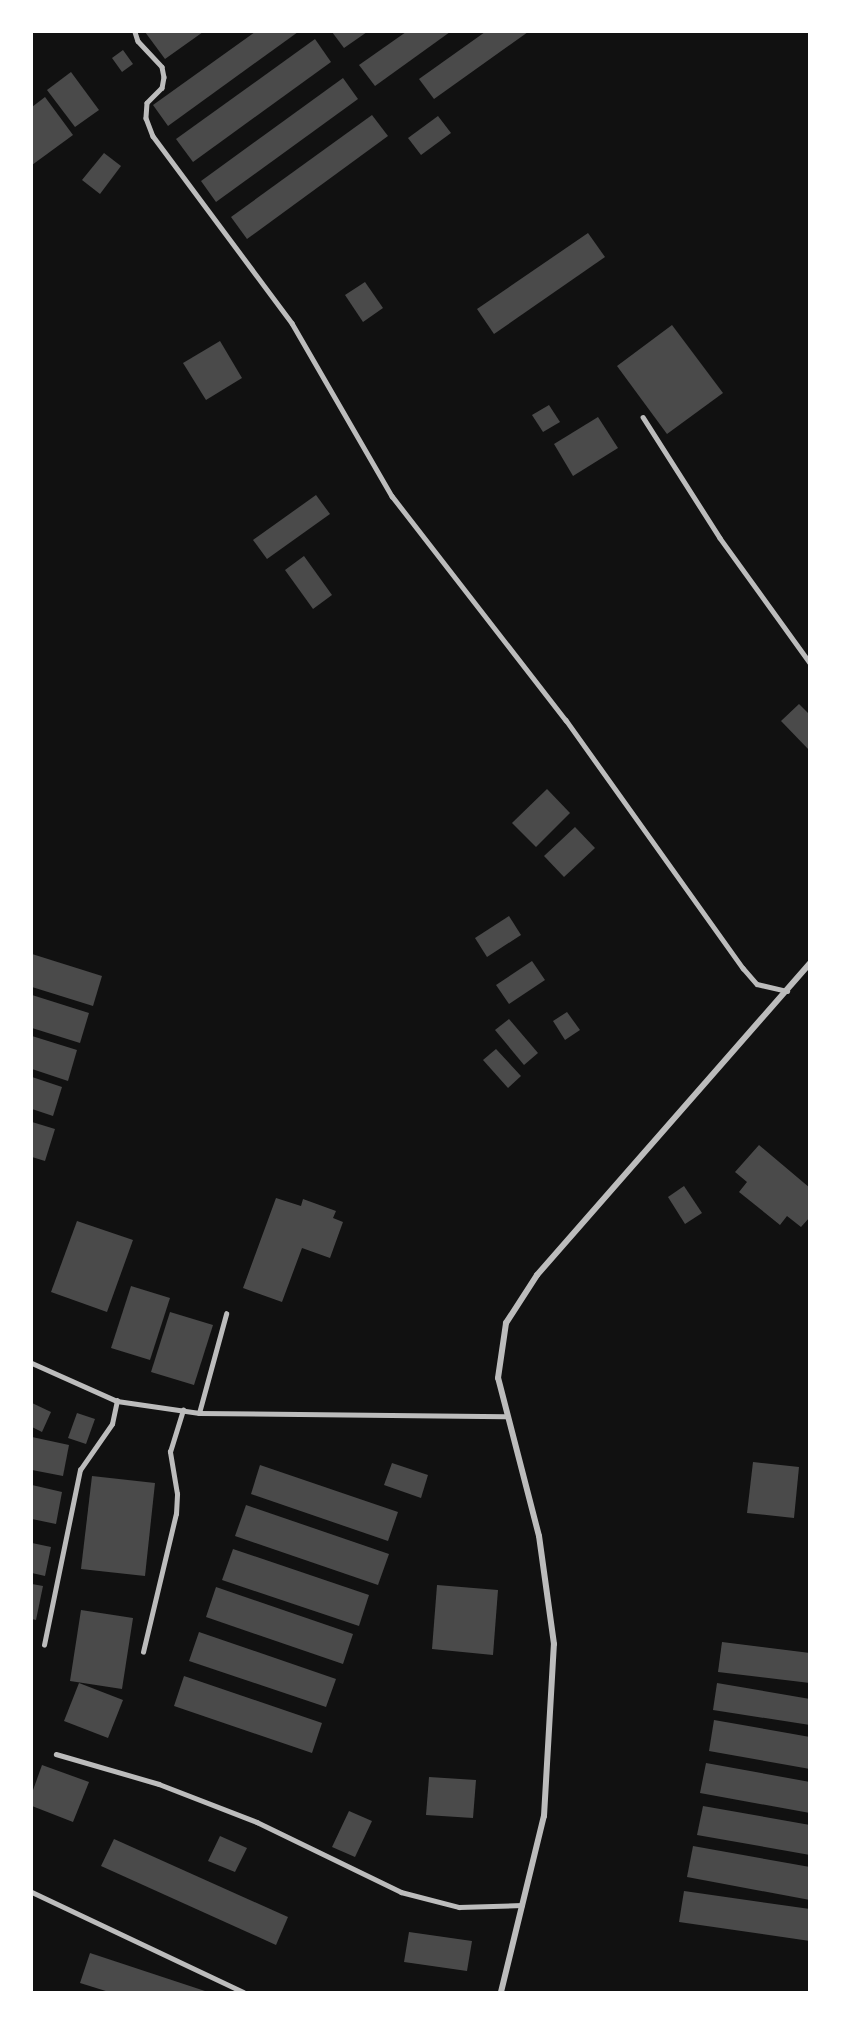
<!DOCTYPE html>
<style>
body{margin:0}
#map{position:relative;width:841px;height:2024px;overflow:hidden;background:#111;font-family:Poppins,sans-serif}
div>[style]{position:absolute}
.building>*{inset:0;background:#4a4a4a}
.service>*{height:4.5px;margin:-2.25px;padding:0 2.25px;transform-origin:2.25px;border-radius:2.25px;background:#bcbcbc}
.minor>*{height:6px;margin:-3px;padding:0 3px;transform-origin:3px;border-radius:3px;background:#bcbcbc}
span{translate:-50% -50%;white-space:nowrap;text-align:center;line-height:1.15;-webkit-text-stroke:4.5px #fff;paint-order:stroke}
.frame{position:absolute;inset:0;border:33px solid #fff;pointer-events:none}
</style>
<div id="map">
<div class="building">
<i style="clip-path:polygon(145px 32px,203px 32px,165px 59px)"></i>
<i style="clip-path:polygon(255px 32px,298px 32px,168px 126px,153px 105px)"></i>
<i style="clip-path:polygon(332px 32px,367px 32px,344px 48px)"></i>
<i style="clip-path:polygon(406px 32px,450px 32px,375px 86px,359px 65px)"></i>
<i style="clip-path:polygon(485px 32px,528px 32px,434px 99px,419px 79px)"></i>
<i style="clip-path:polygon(315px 39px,331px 62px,193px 162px,176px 139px)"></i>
<i style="clip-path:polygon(123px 50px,133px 64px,122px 72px,112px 58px)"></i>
<i style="clip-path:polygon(71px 72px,99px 110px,75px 127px,47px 90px)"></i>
<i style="clip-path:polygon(343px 78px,358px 99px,216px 202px,201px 181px)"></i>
<i style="clip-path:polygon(45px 97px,73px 135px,32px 165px,32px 107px)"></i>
<i style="clip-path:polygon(372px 115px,388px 136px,247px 239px,231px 217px)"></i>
<i style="clip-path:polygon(438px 116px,451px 133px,421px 155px,408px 138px)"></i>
<i style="clip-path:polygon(104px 153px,121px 166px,100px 194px,82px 180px)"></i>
<i style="clip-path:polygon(588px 233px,605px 257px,494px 334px,477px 309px)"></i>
<i style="clip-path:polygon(365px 282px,383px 308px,363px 322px,345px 295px)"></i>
<i style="clip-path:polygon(672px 325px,723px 393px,667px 434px,617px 366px)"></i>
<i style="clip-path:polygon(220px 341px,242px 378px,206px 400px,183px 363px)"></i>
<i style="clip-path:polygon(549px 405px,560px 422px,543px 432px,532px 415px)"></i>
<i style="clip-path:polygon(598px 417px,618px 448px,573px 476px,554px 444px)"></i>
<i style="clip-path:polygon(316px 495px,330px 514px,267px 559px,253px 540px)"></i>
<i style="clip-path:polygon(304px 556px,332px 595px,313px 609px,285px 570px)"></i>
<i style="clip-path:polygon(799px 704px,810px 715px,810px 751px,781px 721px)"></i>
<i style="clip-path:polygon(547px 789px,570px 813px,536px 847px,512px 823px)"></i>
<i style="clip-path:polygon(575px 827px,595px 848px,564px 877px,544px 856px)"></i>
<i style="clip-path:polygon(509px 916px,521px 935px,487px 957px,475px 938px)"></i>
<i style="clip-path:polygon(32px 954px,102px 976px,93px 1006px,32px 987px)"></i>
<i style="clip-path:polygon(532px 961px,545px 980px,509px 1004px,496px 985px)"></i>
<i style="clip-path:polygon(32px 995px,89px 1013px,80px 1043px,32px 1028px)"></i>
<i style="clip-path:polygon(567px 1012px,580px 1030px,565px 1040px,553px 1021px)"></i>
<i style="clip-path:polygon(509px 1019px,538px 1053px,524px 1065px,495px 1030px)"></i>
<i style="clip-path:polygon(32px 1036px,77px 1050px,68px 1081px,32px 1069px)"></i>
<i style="clip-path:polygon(496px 1049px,521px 1076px,508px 1088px,483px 1060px)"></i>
<i style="clip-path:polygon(32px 1077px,62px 1087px,53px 1116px,32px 1109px)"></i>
<i style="clip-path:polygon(32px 1122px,55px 1129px,45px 1161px,32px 1157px)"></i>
<i style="clip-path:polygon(759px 1145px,810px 1188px,810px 1217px,801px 1227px,787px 1216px,780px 1225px,739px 1192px,747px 1182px,735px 1172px)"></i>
<i style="clip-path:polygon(684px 1186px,702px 1213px,685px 1224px,668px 1197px)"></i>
<i style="clip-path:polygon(276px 1198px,301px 1206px,303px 1199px,336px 1211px,333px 1218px,343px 1222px,330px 1258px,302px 1248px,282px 1302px,243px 1288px)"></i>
<i style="clip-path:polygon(77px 1221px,133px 1240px,107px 1312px,51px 1292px)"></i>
<i style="clip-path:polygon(131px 1286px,170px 1298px,150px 1360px,111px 1348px)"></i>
<i style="clip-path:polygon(170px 1312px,213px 1325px,194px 1385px,151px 1372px)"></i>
<i style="clip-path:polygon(32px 1403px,51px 1412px,42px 1432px,32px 1427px)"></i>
<i style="clip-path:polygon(77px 1413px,95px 1419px,86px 1444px,68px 1438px)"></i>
<i style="clip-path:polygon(32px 1437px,69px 1445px,63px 1476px,32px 1470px)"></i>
<i style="clip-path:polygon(753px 1462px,799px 1467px,794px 1518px,747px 1513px)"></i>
<i style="clip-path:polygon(392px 1463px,428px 1475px,421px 1498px,384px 1485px)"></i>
<i style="clip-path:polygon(260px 1465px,398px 1512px,388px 1541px,251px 1494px)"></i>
<i style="clip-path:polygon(92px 1476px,155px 1483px,145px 1576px,81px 1569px)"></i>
<i style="clip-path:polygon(32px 1485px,62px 1492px,56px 1524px,32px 1519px)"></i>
<i style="clip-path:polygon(246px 1505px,389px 1554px,378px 1585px,235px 1536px)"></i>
<i style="clip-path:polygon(32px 1543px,51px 1547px,45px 1576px,32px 1573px)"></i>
<i style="clip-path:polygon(233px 1549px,369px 1595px,359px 1626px,222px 1580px)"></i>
<i style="clip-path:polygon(32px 1584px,43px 1586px,36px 1620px,32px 1619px)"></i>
<i style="clip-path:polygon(437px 1585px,498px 1590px,493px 1655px,432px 1649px)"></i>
<i style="clip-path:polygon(216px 1587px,353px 1634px,343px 1664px,206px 1617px)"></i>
<i style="clip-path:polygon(81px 1610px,133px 1618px,122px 1689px,70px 1681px)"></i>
<i style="clip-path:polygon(199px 1632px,336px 1679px,326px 1707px,189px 1661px)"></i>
<i style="clip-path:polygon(722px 1642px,810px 1653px,810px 1683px,718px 1672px)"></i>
<i style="clip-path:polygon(184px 1676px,322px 1723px,312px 1753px,174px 1706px)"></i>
<i style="clip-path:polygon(79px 1683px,123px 1700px,108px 1738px,64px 1721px)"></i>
<i style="clip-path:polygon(717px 1683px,810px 1699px,810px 1725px,713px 1710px)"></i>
<i style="clip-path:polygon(714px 1720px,810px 1737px,810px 1769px,709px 1751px)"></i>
<i style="clip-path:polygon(706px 1763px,810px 1782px,810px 1813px,700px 1793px)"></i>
<i style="clip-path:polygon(42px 1765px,89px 1782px,73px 1822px,32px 1806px,32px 1793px)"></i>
<i style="clip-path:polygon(429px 1777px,476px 1780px,473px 1818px,426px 1815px)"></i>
<i style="clip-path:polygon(703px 1806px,810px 1825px,810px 1855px,697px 1835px)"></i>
<i style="clip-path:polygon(349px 1811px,372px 1821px,355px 1857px,332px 1847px)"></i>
<i style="clip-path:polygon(220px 1836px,247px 1848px,235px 1872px,208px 1861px)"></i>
<i style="clip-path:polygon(114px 1839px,288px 1917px,276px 1945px,101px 1866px)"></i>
<i style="clip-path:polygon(693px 1846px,810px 1867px,810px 1900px,687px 1877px)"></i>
<i style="clip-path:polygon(684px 1891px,810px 1909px,810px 1941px,679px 1922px)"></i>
<i style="clip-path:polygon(409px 1932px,472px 1941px,467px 1971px,404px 1962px)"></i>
<i style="clip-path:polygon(90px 1953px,208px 1992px,109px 1992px,80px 1983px)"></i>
</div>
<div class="service">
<i style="left:135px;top:32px;width:9px;rotate:72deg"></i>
<i style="left:138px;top:41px;width:35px;rotate:47deg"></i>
<i style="left:162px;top:67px;width:10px;rotate:79deg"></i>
<i style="left:164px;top:77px;width:11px;rotate:100deg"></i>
<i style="left:162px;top:88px;width:21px;rotate:135deg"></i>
<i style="left:147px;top:103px;width:15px;rotate:94deg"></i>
<i style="left:146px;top:118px;width:19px;rotate:69deg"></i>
<i style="left:153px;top:136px;width:233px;rotate:53.4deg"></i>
<i style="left:292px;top:323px;width:200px;rotate:60deg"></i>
<i style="left:392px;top:496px;width:284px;rotate:52.2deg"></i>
<i style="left:566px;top:720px;width:305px;rotate:54.5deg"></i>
<i style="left:743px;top:968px;width:21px;rotate:49deg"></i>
<i style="left:757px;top:984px;width:31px;rotate:13deg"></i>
<i style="left:643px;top:417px;width:143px;rotate:57.5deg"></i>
<i style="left:720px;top:538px;width:154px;rotate:54.2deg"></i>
<i style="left:32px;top:1363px;width:93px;rotate:24.1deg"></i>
<i style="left:117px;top:1401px;width:83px;rotate:8.3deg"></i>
<i style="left:199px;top:1413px;width:306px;rotate:0.6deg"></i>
<i style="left:199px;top:1413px;width:103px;rotate:-74.7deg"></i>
<i style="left:44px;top:1645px;width:179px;rotate:-78.4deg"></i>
<i style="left:80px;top:1470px;width:56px;rotate:-55.2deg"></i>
<i style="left:112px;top:1424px;width:24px;rotate:-78deg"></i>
<i style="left:143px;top:1652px;width:142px;rotate:-76.6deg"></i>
<i style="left:176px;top:1514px;width:20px;rotate:-87deg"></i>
<i style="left:177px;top:1494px;width:43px;rotate:-99.5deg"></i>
<i style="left:170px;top:1452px;width:44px;rotate:-72.8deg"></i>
<i style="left:56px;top:1754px;width:107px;rotate:16.2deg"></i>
<i style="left:159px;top:1784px;width:105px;rotate:21.2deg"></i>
<i style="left:257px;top:1822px;width:160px;rotate:25.9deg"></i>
<i style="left:401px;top:1892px;width:60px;rotate:14.5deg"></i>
<i style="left:459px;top:1907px;width:63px;rotate:-1.8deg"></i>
<i style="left:32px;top:1892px;width:234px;rotate:25.3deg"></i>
</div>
<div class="minor">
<i style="left:501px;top:1992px;width:181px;rotate:-76.3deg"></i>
<i style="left:544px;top:1816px;width:172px;rotate:-86.7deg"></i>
<i style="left:554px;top:1644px;width:109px;rotate:-97.9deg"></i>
<i style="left:539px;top:1536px;width:163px;rotate:-104.5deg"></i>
<i style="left:498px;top:1378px;width:56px;rotate:-81.7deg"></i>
<i style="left:506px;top:1323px;width:57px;rotate:-57.1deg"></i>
<i style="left:537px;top:1275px;width:415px;rotate:-48.8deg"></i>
</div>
<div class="frame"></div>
</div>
